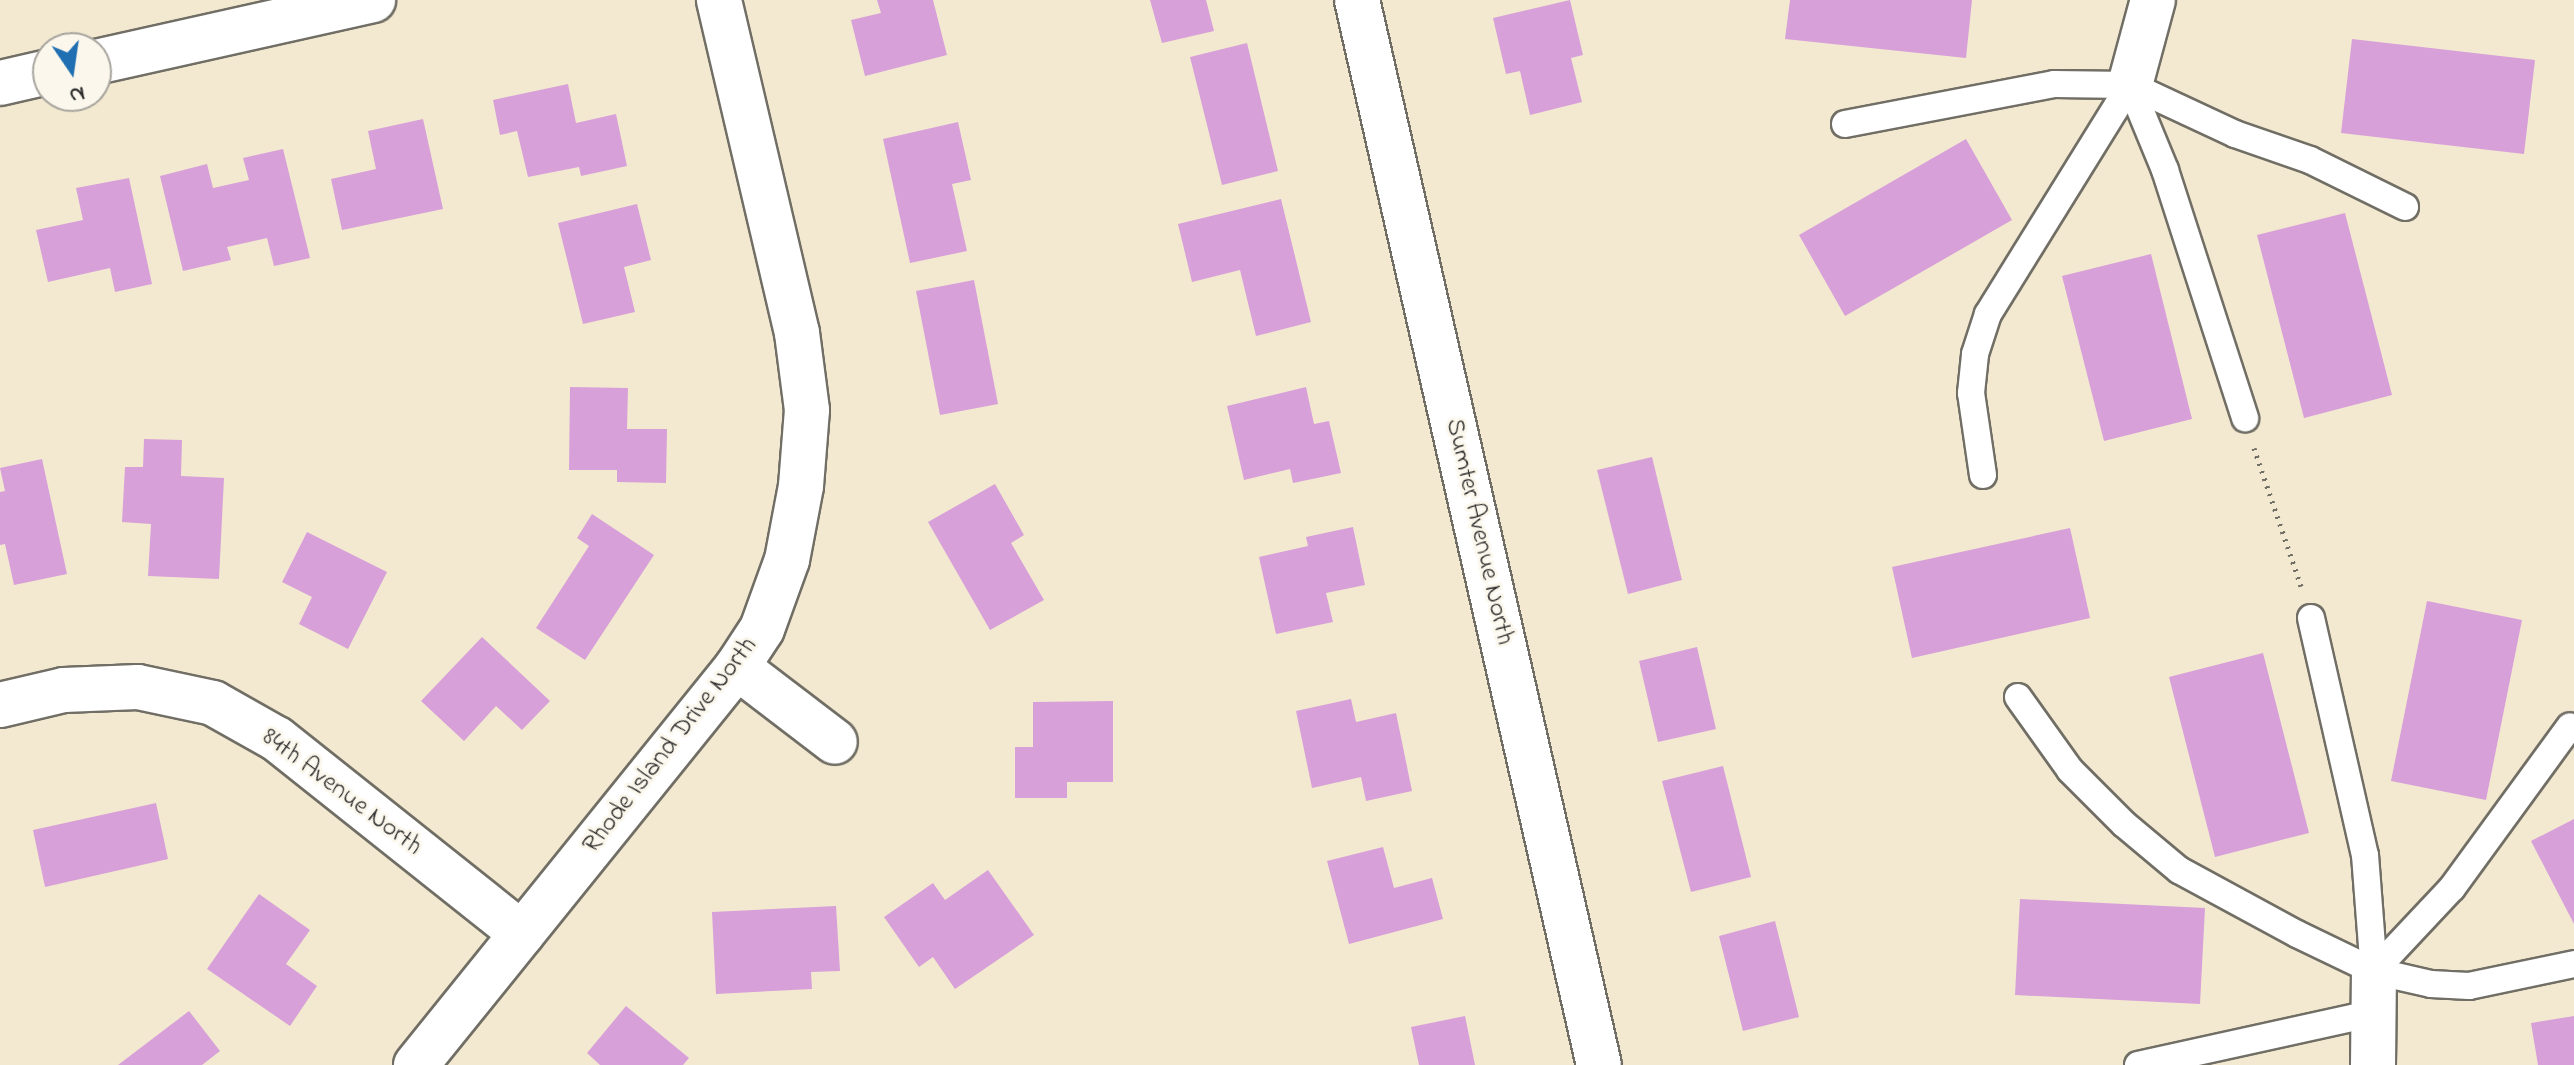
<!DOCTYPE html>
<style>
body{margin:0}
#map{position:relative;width:2574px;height:1065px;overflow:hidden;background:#f3e9d1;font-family:"Indie Flower",sans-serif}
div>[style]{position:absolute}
.building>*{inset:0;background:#d7a0d9}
.path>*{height:5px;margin-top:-2.5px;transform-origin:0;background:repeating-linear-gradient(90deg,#716e65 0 2px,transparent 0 8px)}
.roads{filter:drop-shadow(2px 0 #716e65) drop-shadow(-2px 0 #716e65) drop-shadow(0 2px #716e65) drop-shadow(0 -2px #716e65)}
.lane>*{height:26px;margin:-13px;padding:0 13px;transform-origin:13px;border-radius:13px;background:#fff}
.street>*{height:44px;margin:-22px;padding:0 22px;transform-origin:22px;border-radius:22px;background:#fff}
span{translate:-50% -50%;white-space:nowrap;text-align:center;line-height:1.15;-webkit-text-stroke:6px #fbf7ec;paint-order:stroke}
.street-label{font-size:26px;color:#2b2b2b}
.north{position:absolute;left:32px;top:32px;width:80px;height:80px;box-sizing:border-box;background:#fbf7ec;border:2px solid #a8a59f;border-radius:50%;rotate:167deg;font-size:22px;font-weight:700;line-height:32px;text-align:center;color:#2b2b2b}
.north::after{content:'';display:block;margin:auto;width:28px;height:36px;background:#1f6fb2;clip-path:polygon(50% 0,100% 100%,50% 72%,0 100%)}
</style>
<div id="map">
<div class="building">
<i style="clip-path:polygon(877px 0,933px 0,947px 55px,865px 76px,851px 20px,881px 13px)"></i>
<i style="clip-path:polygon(1150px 0,1206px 0,1214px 31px,1162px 43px)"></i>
<i style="clip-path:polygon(1570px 0,1583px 55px,1571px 58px,1582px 102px,1530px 115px,1520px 71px,1506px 74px,1493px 18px)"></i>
<i style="clip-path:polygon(1790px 0,1972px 0,1966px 58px,1785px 39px)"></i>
<i style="clip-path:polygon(2352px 39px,2535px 60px,2524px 154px,2341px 133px)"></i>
<i style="clip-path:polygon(1247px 43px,1278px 171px,1222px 185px,1190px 57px)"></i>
<i style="clip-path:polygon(568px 84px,576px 123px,616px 114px,627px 166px,581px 176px,579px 167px,528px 177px,517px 131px,500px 135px,493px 100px)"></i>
<i style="clip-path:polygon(423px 119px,443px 209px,342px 230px,331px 179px,376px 169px,368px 131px)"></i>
<i style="clip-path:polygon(958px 122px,971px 180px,952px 184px,967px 251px,910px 263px,883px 139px)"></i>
<i style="clip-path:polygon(1966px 139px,2012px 220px,1845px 316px,1799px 235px)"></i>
<i style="clip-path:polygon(283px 149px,310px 258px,274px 266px,267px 238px,227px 247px,231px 260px,183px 271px,160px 176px,207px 164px,213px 188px,249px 180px,243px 158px)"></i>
<i style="clip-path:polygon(129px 178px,152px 284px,115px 292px,110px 268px,48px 282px,36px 230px,83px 220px,76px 188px)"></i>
<i style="clip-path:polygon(1281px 199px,1311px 322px,1256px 336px,1240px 270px,1192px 282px,1178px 224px)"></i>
<i style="clip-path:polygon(637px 204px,651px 260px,624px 267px,635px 312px,583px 324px,558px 223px)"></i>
<i style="clip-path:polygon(2345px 213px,2392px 395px,2304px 418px,2257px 235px)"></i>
<i style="clip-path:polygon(2151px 254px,2192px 419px,2104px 441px,2062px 276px)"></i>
<i style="clip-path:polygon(974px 280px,998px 404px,940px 415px,916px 291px)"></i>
<i style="clip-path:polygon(570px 387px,628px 388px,627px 429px,667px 429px,666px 483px,617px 482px,617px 470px,569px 470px)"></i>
<i style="clip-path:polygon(1306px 387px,1314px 424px,1329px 421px,1341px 473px,1293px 483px,1290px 469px,1244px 480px,1227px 406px)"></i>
<i style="clip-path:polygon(144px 439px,182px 440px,181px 476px,224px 478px,219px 579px,148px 576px,151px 524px,122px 522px,125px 467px,143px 467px)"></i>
<i style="clip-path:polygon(1652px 457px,1682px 580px,1628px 594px,1597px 470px)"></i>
<i style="clip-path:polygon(42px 459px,67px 574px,14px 585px,5px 544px,0 545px,0 492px,5px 491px,0 468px)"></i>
<i style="clip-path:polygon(995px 484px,1024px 535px,1011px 543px,1044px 600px,990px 630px,928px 522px)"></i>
<i style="clip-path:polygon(592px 514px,654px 555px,585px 660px,536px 628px,589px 546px,577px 538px)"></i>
<i style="clip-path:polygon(1353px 527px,1365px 585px,1326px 593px,1333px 622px,1276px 634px,1259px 557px,1308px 546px,1306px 537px)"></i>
<i style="clip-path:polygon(2070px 528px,2090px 618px,1912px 658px,1892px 567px)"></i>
<i style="clip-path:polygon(307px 532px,387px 572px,348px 649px,299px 624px,312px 597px,282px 582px)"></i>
<i style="clip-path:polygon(2427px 601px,2522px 620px,2486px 800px,2391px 781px)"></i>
<i style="clip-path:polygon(482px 637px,550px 701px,522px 730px,496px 706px,464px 741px,421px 701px)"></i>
<i style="clip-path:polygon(1697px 647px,1716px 729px,1658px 742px,1639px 661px)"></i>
<i style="clip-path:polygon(2263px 653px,2309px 833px,2215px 857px,2169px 677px)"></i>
<i style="clip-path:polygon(1351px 699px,1356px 722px,1396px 713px,1412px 791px,1366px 801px,1361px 777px,1312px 788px,1296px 711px)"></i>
<i style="clip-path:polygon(1113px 701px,1113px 782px,1067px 782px,1067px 798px,1015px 798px,1015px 747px,1033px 747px,1033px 702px)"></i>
<i style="clip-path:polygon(1723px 766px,1751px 877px,1691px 892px,1662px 781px)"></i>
<i style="clip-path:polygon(156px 803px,168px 859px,45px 887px,33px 830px)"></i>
<i style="clip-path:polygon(2574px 819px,2574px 924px,2531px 841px)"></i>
<i style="clip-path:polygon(1383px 847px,1394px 888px,1432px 878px,1443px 919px,1349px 944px,1327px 861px)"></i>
<i style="clip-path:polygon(988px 870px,1034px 935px,955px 989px,933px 957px,919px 967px,884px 917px,933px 883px,945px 900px)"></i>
<i style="clip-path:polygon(259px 894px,310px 930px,286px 964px,317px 986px,290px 1026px,207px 969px)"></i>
<i style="clip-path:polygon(2020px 899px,2205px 908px,2200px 1004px,2015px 995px)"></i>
<i style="clip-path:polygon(836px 906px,840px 971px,811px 972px,812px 989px,716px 994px,712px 912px)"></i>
<i style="clip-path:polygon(1775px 921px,1799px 1017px,1743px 1031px,1719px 936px)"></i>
<i style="clip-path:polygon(626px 1006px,689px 1058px,683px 1065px,600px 1065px,587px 1053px)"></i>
<i style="clip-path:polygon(189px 1011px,220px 1051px,202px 1065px,118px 1065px)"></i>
<i style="clip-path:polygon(1465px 1016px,1475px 1065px,1419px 1065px,1411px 1027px)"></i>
<i style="clip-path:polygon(2574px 1016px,2574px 1065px,2538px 1065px,2531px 1023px)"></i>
</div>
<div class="path">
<i style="left:2254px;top:448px;width:146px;rotate:71.2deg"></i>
</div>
<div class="roads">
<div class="lane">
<i style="left:2130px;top:85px;width:92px;rotate:67.6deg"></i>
<i style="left:2165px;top:170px;width:261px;rotate:72.1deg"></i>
<i style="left:1845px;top:124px;width:213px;rotate:-10.8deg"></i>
<i style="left:2054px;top:84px;width:76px;rotate:0.8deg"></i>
<i style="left:2130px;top:85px;width:116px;rotate:25deg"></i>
<i style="left:2235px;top:134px;width:79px;rotate:19.1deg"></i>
<i style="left:2310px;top:160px;width:106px;rotate:26.3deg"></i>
<i style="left:1983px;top:475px;width:83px;rotate:-98.3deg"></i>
<i style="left:1971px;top:393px;width:39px;rotate:-84deg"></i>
<i style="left:1975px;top:354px;width:42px;rotate:-72deg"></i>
<i style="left:1988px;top:314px;width:269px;rotate:-58.2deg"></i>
<i style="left:2311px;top:618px;width:243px;rotate:77.2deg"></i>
<i style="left:2365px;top:855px;width:116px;rotate:85.6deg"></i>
<i style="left:2018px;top:697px;width:90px;rotate:54.5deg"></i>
<i style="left:2070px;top:770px;width:76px;rotate:45deg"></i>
<i style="left:2124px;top:824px;width:72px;rotate:39.9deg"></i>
<i style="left:2179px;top:870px;width:134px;rotate:28.5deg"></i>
<i style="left:2297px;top:934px;width:85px;rotate:25.7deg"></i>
<i style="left:2374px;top:971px;width:58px;rotate:12.8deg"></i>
<i style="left:2431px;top:984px;width:38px;rotate:3deg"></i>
<i style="left:2469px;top:986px;width:107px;rotate:-11.8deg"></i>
<i style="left:2374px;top:971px;width:114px;rotate:-46.8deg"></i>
<i style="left:2452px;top:888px;width:200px;rotate:-53.9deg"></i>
<i style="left:2138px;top:1065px;width:242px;rotate:-12.4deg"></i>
</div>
<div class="street">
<i style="left:1357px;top:0;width:1092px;rotate:77.2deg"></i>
<i style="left:96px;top:62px;width:284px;rotate:-12.6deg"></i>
<i style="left:0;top:83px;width:49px;rotate:-12.9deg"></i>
<i style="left:2130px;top:85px;width:88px;rotate:-74.9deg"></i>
<i style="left:737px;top:667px;width:123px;rotate:37.4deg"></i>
<i style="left:0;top:705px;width:66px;rotate:-13.2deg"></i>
<i style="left:64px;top:690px;width:74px;rotate:-2.3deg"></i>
<i style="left:138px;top:687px;width:77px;rotate:12deg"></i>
<i style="left:213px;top:703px;width:73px;rotate:29.4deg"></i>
<i style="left:277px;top:739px;width:313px;rotate:38.5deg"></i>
<i style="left:416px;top:1065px;width:511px;rotate:-51.11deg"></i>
<i style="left:737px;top:667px;width:45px;rotate:-56.7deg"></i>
<i style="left:762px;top:629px;width:73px;rotate:-70.1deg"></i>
<i style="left:787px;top:560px;width:75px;rotate:-79.3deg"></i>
<i style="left:801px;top:486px;width:76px;rotate:-85.5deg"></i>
<i style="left:807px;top:410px;width:78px;rotate:-97.4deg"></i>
<i style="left:797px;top:333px;width:342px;rotate:-103.2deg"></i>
<i style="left:2373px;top:1065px;width:94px;rotate:-89.4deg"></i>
</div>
</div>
<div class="street-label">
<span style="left:1478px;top:532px;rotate:77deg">Sumter Avenue North</span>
<span style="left:671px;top:746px;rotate:-52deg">Rhode Island Drive North</span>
<span style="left:341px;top:793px;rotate:37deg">84th Avenue North</span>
</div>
<div class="north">N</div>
</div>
